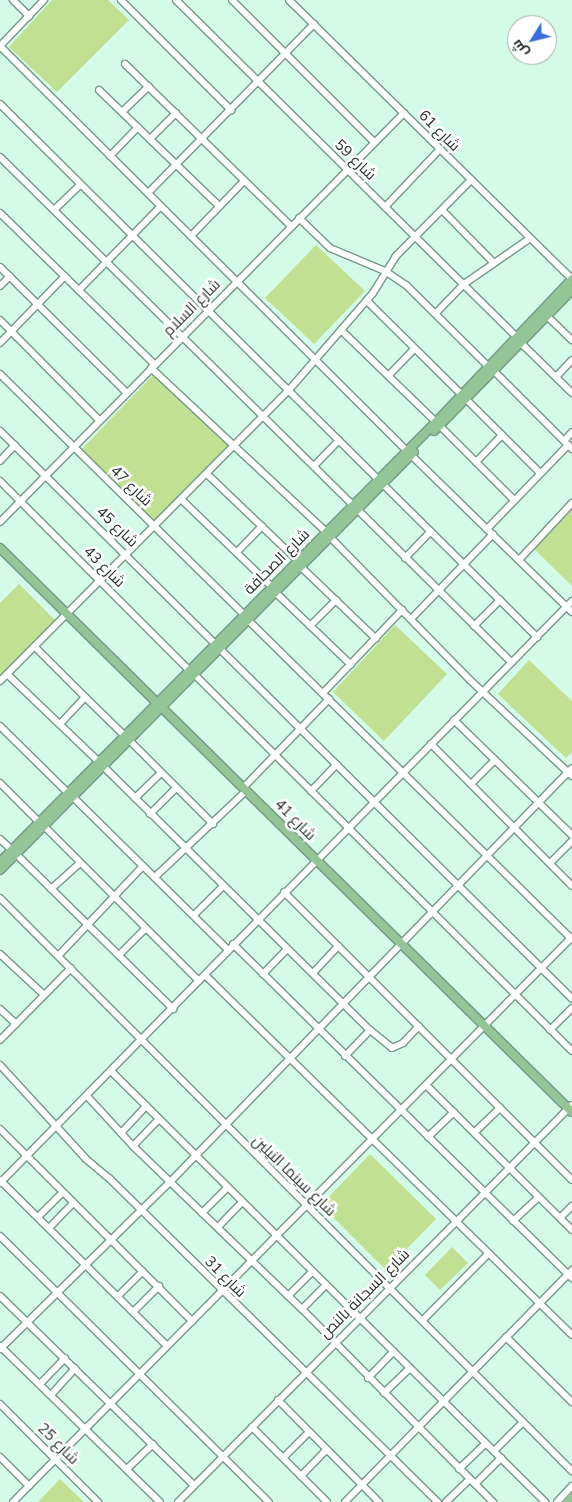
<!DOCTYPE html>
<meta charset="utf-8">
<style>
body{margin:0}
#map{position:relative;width:572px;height:1502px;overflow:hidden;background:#d4fbe8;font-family:"Nunito Sans",Cairo,sans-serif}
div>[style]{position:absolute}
.green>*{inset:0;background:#c2e091}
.roads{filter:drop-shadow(1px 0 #759a88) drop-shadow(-1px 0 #759a88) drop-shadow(0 1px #759a88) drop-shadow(0 -1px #759a88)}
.minor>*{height:6px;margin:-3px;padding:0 3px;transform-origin:3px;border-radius:3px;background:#fff}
.major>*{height:8px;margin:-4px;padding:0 4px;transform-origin:4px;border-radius:4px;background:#93c596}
span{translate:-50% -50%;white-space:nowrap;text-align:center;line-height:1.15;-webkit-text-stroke:5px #fefefe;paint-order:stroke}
.street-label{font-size:15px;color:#213029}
.north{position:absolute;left:507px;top:15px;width:50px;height:50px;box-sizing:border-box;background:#fefefe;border:1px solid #a6aca9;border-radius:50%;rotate:234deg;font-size:14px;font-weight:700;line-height:20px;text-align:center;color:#213029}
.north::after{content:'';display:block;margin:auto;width:18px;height:22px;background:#376fde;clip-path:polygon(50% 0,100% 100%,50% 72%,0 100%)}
</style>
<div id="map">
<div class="green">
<i style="clip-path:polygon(52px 0,108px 0,129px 20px,57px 92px,9px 47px)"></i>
<i style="clip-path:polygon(316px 245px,365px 291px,314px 344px,265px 298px)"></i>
<i style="clip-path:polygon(154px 374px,229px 446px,156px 522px,81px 450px)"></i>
<i style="clip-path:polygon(572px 508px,572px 586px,533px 548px)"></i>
<i style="clip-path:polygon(19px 584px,56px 621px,0 676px,0 603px)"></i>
<i style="clip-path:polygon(395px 625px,447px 674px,384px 741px,333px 692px)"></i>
<i style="clip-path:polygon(529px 660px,572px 701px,572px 752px,566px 758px,498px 694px)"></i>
<i style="clip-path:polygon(370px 1154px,436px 1219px,386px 1270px,321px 1205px)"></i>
<i style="clip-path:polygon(452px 1247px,468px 1263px,440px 1290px,425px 1275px)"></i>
<i style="clip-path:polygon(60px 1479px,84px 1502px,38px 1502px)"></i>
</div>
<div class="roads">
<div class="minor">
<i style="left:13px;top:0;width:23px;rotate:45deg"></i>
<i style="left:121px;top:0;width:156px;rotate:45deg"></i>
<i style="left:176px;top:0;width:479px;rotate:44.7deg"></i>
<i style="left:232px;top:0;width:201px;rotate:45deg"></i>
<i style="left:289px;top:0;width:397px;rotate:44.6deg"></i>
<i style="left:0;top:46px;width:574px;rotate:44.86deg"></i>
<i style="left:0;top:46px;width:64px;rotate:-46.3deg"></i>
<i style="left:125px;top:64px;width:232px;rotate:44.3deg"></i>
<i style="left:99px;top:90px;width:167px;rotate:44deg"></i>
<i style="left:0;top:104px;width:757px;rotate:44.79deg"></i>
<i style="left:122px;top:112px;width:37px;rotate:-44deg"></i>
<i style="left:150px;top:139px;width:37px;rotate:-45deg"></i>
<i style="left:110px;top:156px;width:40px;rotate:-46deg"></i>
<i style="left:0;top:157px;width:496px;rotate:44.6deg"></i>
<i style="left:148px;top:193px;width:237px;rotate:-45.5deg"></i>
<i style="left:385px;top:207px;width:80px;rotate:-46.5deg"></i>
<i style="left:54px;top:210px;width:37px;rotate:-44deg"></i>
<i style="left:442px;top:210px;width:73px;rotate:45.6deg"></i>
<i style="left:0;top:213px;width:217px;rotate:44.4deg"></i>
<i style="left:299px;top:218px;width:43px;rotate:44.1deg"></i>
<i style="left:330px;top:248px;width:60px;rotate:22.7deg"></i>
<i style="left:385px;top:271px;width:25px;rotate:34deg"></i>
<i style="left:406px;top:285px;width:117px;rotate:44.7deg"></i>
<i style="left:191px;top:236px;width:76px;rotate:-46.1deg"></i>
<i style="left:0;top:267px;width:179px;rotate:44.8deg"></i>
<i style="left:0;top:286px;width:14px;rotate:-45deg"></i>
<i style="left:79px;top:290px;width:117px;rotate:-45.7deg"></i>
<i style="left:367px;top:301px;width:134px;rotate:44.7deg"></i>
<i style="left:437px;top:312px;width:39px;rotate:-46deg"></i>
<i style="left:464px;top:284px;width:79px;rotate:-34.7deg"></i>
<i style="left:547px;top:316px;width:35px;rotate:44deg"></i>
<i style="left:0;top:320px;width:141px;rotate:45.3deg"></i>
<i style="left:342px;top:331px;width:131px;rotate:44.1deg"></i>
<i style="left:520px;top:342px;width:73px;rotate:44.4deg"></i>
<i style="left:0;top:343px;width:93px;rotate:-45.9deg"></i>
<i style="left:151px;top:368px;width:240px;rotate:43.1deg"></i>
<i style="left:493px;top:370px;width:112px;rotate:45deg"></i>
<i style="left:0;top:374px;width:343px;rotate:44.6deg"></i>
<i style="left:389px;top:375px;width:36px;rotate:-46deg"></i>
<i style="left:556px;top:377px;width:23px;rotate:-47deg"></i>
<i style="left:466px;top:399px;width:105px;rotate:45deg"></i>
<i style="left:440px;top:426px;width:105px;rotate:45deg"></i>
<i style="left:0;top:431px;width:303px;rotate:44.7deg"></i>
<i style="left:564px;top:441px;width:12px;rotate:-48deg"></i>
<i style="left:411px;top:455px;width:225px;rotate:44.3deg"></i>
<i style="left:0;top:461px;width:22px;rotate:-47deg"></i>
<i style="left:476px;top:462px;width:37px;rotate:-46deg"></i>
<i style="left:314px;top:466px;width:36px;rotate:-46deg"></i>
<i style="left:208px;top:475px;width:124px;rotate:43.7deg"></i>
<i style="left:0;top:481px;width:267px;rotate:45deg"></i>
<i style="left:183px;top:501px;width:124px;rotate:44deg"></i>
<i style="left:357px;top:509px;width:218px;rotate:44.8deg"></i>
<i style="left:0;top:522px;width:575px;rotate:-45.35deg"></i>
<i style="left:487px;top:529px;width:117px;rotate:-46deg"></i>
<i style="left:330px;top:537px;width:200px;rotate:45.6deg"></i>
<i style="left:470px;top:680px;width:140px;rotate:43.3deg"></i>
<i style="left:237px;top:552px;width:36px;rotate:-46deg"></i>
<i style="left:405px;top:558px;width:37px;rotate:-46deg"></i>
<i style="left:519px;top:560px;width:78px;rotate:-47.1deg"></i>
<i style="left:300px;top:566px;width:105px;rotate:43.8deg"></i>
<i style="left:275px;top:592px;width:105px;rotate:43.8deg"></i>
<i style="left:411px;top:619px;width:118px;rotate:-46deg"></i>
<i style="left:248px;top:620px;width:455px;rotate:44.6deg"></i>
<i style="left:310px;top:626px;width:37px;rotate:-45deg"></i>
<i style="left:474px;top:626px;width:37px;rotate:-45deg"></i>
<i style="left:35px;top:647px;width:71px;rotate:45deg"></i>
<i style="left:220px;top:649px;width:496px;rotate:44.8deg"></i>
<i style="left:7px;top:674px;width:127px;rotate:43.7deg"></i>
<i style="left:194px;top:674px;width:534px;rotate:44.92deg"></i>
<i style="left:0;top:681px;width:410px;rotate:-45.2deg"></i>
<i style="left:289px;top:390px;width:128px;rotate:-49.1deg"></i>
<i style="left:373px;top:293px;width:44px;rotate:-58.1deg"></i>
<i style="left:396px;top:256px;width:107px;rotate:-45.4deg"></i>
<i style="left:323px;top:693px;width:115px;rotate:-46.4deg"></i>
<i style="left:454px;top:720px;width:165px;rotate:44.3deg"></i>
<i style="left:60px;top:724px;width:37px;rotate:-47deg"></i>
<i style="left:85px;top:697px;width:56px;rotate:44.3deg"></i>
<i style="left:0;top:726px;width:95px;rotate:44.6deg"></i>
<i style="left:129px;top:740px;width:119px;rotate:45deg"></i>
<i style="left:431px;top:744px;width:200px;rotate:45.2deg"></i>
<i style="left:103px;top:766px;width:375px;rotate:44.7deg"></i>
<i style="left:370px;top:1030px;width:28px;rotate:39deg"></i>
<i style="left:392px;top:1048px;width:12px;rotate:-24deg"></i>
<i style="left:403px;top:1043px;width:23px;rotate:-47deg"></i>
<i style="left:0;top:783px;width:55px;rotate:45deg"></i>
<i style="left:471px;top:784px;width:34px;rotate:-45deg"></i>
<i style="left:243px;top:788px;width:124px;rotate:-46deg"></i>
<i style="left:311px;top:791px;width:37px;rotate:-46deg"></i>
<i style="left:73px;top:797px;width:218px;rotate:44.6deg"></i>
<i style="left:135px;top:798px;width:36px;rotate:-44deg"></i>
<i style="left:150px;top:814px;width:37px;rotate:-45deg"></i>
<i style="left:44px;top:826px;width:219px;rotate:45deg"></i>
<i style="left:0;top:839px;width:16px;rotate:43deg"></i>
<i style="left:16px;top:854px;width:221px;rotate:44.6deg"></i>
<i style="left:550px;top:863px;width:31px;rotate:-45deg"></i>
<i style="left:155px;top:877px;width:125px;rotate:-43.4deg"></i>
<i style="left:51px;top:889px;width:39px;rotate:-42deg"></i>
<i style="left:284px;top:892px;width:407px;rotate:45deg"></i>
<i style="left:0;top:898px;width:810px;rotate:45.05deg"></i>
<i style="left:194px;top:915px;width:41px;rotate:-45deg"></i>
<i style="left:233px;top:944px;width:476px;rotate:44.6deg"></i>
<i style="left:0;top:954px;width:59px;rotate:42.9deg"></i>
<i style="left:59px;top:955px;width:122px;rotate:-46.7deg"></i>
<i style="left:119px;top:955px;width:38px;rotate:-45deg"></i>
<i style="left:313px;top:973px;width:37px;rotate:-47deg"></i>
<i style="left:263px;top:974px;width:35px;rotate:-46deg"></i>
<i style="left:205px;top:975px;width:514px;rotate:44.45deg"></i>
<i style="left:0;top:1009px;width:22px;rotate:43deg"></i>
<i style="left:550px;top:1030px;width:31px;rotate:-45deg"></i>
<i style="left:0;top:1040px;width:101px;rotate:-45.4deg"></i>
<i style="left:345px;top:1056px;width:36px;rotate:-46deg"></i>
<i style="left:0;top:1065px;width:127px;rotate:47.5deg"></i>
<i style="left:86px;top:1159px;width:30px;rotate:40deg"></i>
<i style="left:109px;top:1178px;width:462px;rotate:44.6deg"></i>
<i style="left:111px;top:1071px;width:612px;rotate:44.8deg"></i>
<i style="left:426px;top:1085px;width:206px;rotate:44.8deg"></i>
<i style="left:87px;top:1096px;width:68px;rotate:47.4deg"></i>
<i style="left:133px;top:1146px;width:235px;rotate:44deg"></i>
<i style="left:302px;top:1309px;width:272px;rotate:45.3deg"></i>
<i style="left:0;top:1129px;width:272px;rotate:45deg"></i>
<i style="left:475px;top:1132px;width:35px;rotate:-44deg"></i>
<i style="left:121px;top:1133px;width:37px;rotate:-47deg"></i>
<i style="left:428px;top:1137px;width:36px;rotate:-44deg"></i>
<i style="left:133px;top:1146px;width:37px;rotate:-46deg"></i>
<i style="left:0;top:1180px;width:235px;rotate:44.8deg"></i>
<i style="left:0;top:1183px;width:816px;rotate:-45.5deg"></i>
<i style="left:202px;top:1213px;width:34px;rotate:-45deg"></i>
<i style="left:39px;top:1216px;width:33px;rotate:-45deg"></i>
<i style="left:560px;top:1218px;width:17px;rotate:-45deg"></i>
<i style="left:513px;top:1221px;width:35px;rotate:-43deg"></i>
<i style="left:50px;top:1227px;width:33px;rotate:-46deg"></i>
<i style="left:218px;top:1227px;width:33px;rotate:-46deg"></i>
<i style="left:0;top:1236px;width:378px;rotate:44.7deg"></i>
<i style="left:0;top:1296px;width:271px;rotate:44.3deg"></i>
<i style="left:118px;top:1296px;width:35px;rotate:-45deg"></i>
<i style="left:288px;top:1296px;width:34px;rotate:-45deg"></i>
<i style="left:302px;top:1309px;width:34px;rotate:-45deg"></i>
<i style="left:133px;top:1312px;width:37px;rotate:-45deg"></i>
<i style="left:423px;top:1320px;width:91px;rotate:-45.4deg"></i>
<i style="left:506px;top:1337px;width:93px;rotate:44.6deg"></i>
<i style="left:0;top:1346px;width:223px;rotate:44.3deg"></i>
<i style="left:0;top:1349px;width:238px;rotate:-44.5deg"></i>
<i style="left:170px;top:1182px;width:577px;rotate:-45.84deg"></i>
<i style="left:368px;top:1378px;width:37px;rotate:-46deg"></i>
<i style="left:40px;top:1384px;width:36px;rotate:-46deg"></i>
<i style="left:384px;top:1393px;width:36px;rotate:-44deg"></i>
<i style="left:51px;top:1395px;width:36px;rotate:-48deg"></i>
<i style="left:278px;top:1400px;width:144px;rotate:45.3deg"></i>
<i style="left:0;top:1404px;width:139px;rotate:45deg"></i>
<i style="left:252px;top:1427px;width:106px;rotate:45deg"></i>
<i style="left:494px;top:1451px;width:41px;rotate:-45deg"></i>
<i style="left:0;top:1457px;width:41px;rotate:45deg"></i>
<i style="left:283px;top:1458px;width:37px;rotate:-45deg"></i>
<i style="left:127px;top:1469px;width:36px;rotate:-44deg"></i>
<i style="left:459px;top:1469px;width:37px;rotate:-44deg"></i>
<i style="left:301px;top:1476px;width:37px;rotate:-46deg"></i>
<i style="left:475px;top:1484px;width:37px;rotate:-45deg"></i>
<i style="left:13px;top:1502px;width:795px;rotate:-45.31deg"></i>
<i style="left:178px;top:1502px;width:559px;rotate:-45.22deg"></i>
<i style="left:345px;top:1502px;width:325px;rotate:-45.6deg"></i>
<i style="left:446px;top:1502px;width:33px;rotate:-44deg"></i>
<i style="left:557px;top:1502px;width:22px;rotate:-47deg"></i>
</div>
<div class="major">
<i style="left:434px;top:431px;width:197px;rotate:-45.6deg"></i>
<i style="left:0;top:548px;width:803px;rotate:44.6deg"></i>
<i style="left:0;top:862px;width:619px;rotate:-45.26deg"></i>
<i style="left:436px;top:422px;width:197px;rotate:-46.4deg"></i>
<i style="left:0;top:870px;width:588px;rotate:-45.28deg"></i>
<i style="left:567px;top:1502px;width:7px;rotate:-45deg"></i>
</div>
</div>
<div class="street-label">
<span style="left:439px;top:131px;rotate:45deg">شارع 61</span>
<span style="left:355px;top:160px;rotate:44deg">شارع 59</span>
<span style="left:192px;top:308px;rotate:-45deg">شارع السلام</span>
<span style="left:131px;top:486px;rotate:44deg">شارع 47</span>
<span style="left:117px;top:527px;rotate:44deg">شارع 45</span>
<span style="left:277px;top:562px;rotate:-45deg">شارع الصحافة</span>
<span style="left:104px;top:567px;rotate:45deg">شارع 43</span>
<span style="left:295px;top:820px;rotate:45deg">شارع 41</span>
<span style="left:294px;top:1176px;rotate:44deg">شارع سينما النيلين</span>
<span style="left:225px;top:1277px;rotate:45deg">شارع 31</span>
<span style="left:365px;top:1294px;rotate:-45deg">شارع السجانة بالنص</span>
<span style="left:58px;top:1444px;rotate:45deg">شارع 25</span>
</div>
<div class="north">ش</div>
</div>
